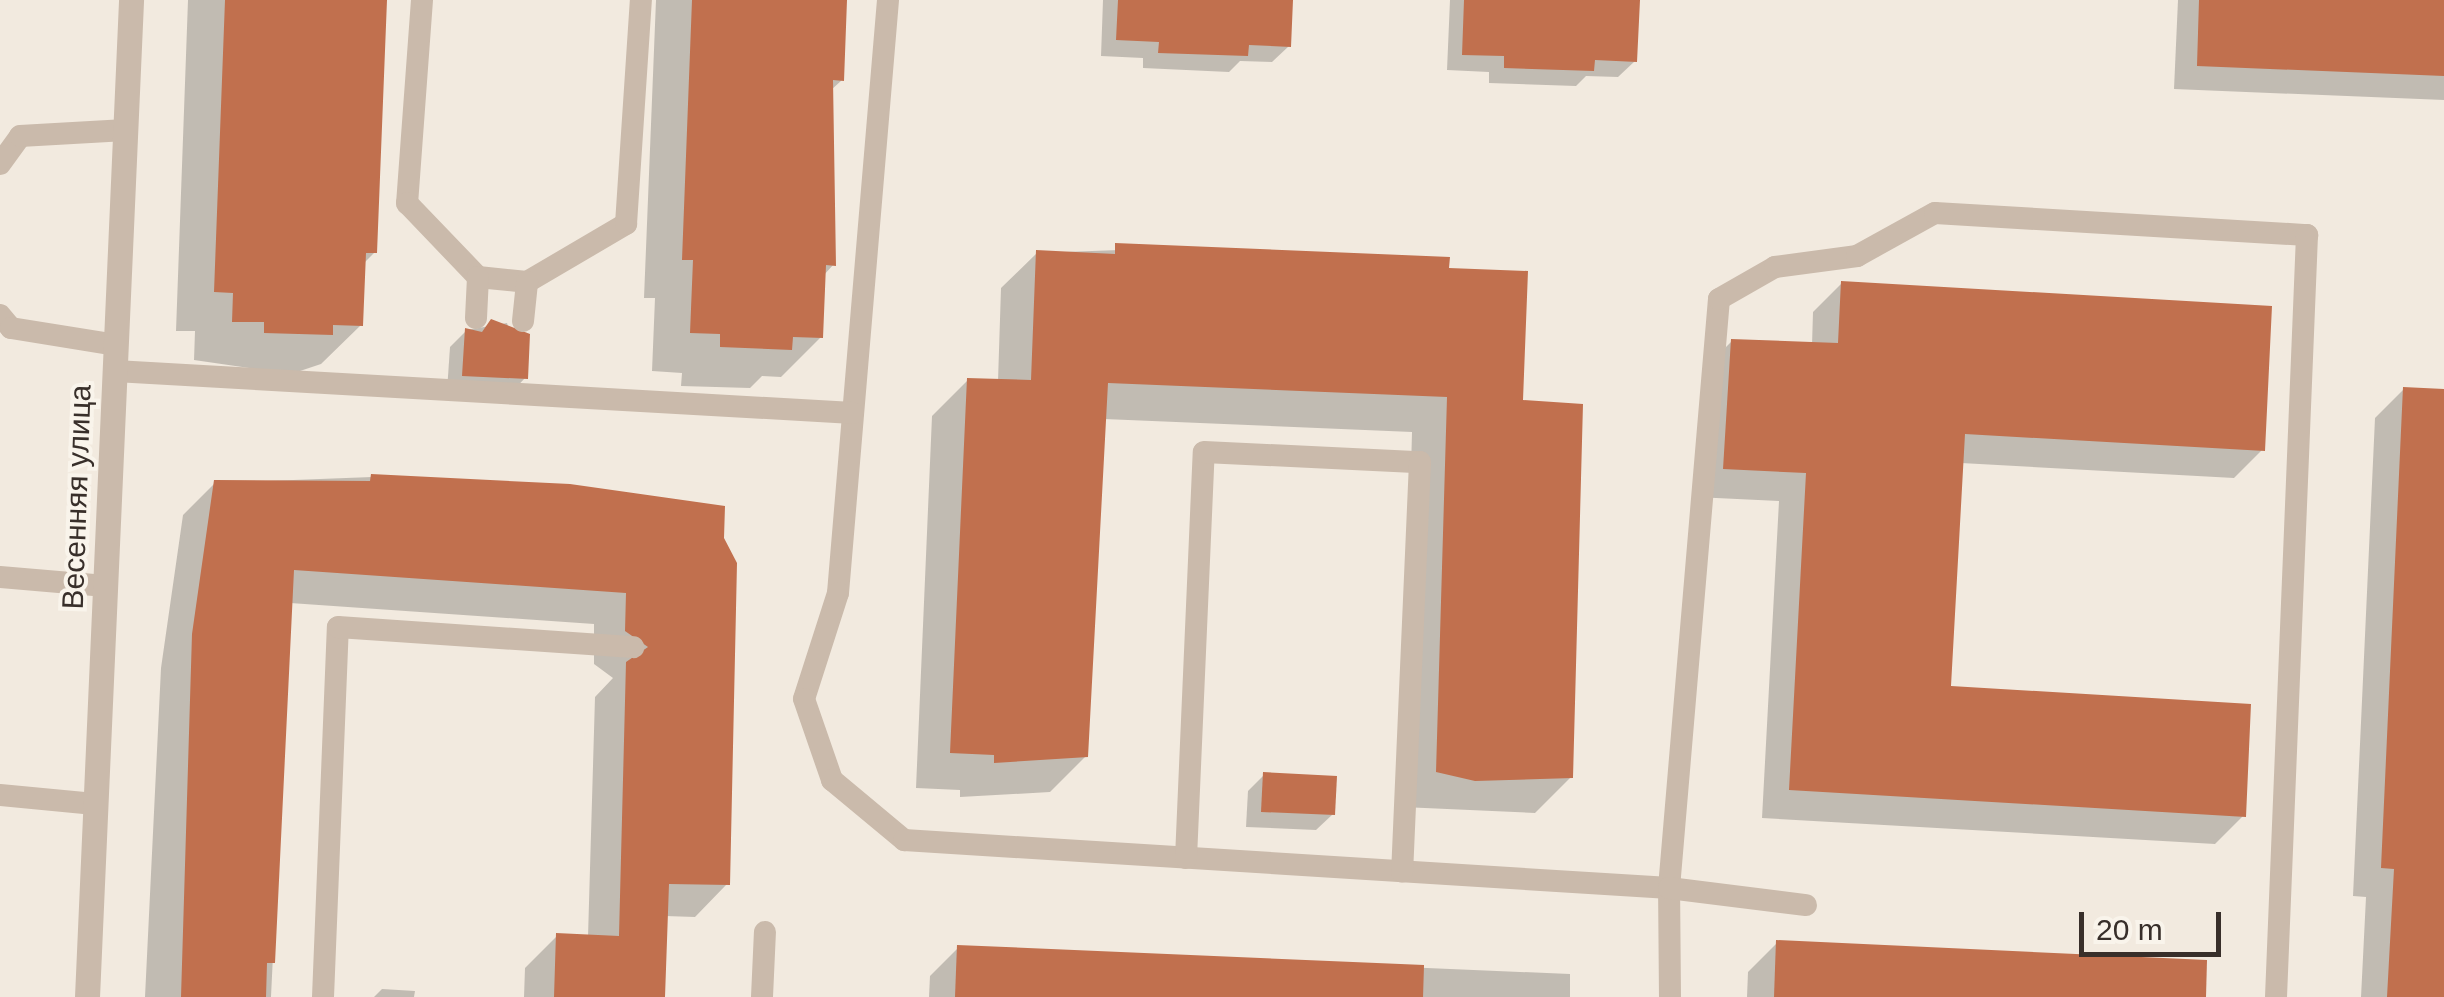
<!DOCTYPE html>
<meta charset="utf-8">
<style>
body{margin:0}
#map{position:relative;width:2444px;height:997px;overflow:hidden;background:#f2eadf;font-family:Arial,sans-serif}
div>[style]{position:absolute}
.shadow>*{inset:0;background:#0003}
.building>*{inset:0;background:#c1704e}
.service>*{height:22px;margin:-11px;padding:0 11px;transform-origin:11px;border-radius:11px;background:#cabaab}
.minor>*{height:25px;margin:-12.5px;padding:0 12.5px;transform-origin:12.5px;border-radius:12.5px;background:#cabaab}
span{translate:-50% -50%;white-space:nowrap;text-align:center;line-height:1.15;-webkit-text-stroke:8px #f9f4eb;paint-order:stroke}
.street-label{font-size:30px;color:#382f2a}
.scale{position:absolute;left:2079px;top:912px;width:142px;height:45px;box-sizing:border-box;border:5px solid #382f2a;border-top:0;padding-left:12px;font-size:30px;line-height:35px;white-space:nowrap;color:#382f2a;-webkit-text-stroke:8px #f9f4eb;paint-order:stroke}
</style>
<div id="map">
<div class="shadow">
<i style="clip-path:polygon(188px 0,384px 0,375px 252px,363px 264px,361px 325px,321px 364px,291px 374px,194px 360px,195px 331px,176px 331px)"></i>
<i style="clip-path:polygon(656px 0,845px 0,842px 80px,830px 91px,834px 264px,823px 276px,821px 337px,781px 377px,762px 376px,750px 388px,681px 386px,682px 373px,652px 371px,655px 298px,644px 298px)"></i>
<i style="clip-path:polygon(1103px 0,1291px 0,1289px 46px,1272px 62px,1240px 61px,1229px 72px,1143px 68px,1143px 58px,1101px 56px)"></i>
<i style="clip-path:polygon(1450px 0,1637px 0,1635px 61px,1618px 77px,1586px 76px,1576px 86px,1489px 83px,1489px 72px,1447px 70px)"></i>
<i style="clip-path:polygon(2178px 0,2444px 0,2444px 100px,2174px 89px)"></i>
<i style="clip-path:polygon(1174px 248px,1446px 270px,1520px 403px,1571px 777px,1535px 813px,1402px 807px,1412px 432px,1104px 419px,1086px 756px,1050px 792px,960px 797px,960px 790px,916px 788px,932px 416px,968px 380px,998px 381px,1001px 288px,1037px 253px)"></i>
<i style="clip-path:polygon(1842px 283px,2262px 450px,2234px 478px,1961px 463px,1949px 689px,2243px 816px,2215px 844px,1762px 818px,1779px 501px,1695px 497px,1703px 370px,1732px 341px,1812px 345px,1813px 312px)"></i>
<i style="clip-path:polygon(507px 323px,525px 378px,509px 395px,447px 391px,450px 347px,467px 330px)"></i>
<i style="clip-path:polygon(2404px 389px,2444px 391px,2444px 997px,2361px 997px,2366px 897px,2353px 896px,2375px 418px)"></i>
<i style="clip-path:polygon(372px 477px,723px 508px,727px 884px,695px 917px,665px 916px,662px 997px,524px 997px,525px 968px,557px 936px,588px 937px,595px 697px,613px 678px,594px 664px,594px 624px,290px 603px,271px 997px,145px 997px,161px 668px,183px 515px,215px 483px)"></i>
<i style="clip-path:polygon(1264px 775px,1333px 814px,1316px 830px,1246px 827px,1248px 791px)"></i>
<i style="clip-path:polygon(1777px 943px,2203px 997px,1747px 997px,1748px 972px)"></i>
<i style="clip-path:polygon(958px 948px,1570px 974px,1570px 997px,929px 997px,930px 976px)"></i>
<i style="clip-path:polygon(382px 989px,415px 991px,414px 997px,374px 997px)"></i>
</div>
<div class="building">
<i style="clip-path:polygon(225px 0,387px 0,377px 253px,366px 253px,363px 326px,333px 325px,333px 335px,264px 333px,264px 322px,232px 322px,233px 293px,214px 292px)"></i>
<i style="clip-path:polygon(692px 0,847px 0,844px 81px,833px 80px,836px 266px,826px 265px,823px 338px,793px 337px,792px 350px,720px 347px,720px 334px,690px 333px,693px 260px,682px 260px)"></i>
<i style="clip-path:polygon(1118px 0,1293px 0,1291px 47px,1249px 45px,1248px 56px,1158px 53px,1159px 42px,1116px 40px)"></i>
<i style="clip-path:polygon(1464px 0,1640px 0,1637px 62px,1595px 60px,1594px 71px,1504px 68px,1504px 56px,1462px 55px)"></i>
<i style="clip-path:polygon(2199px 0,2444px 0,2444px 76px,2197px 66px)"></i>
<i style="clip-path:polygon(1115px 243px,1450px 257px,1449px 268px,1528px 271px,1523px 400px,1583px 404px,1573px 778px,1475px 781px,1436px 772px,1447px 397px,1108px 383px,1088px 757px,994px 763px,994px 755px,950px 753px,967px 378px,1031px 380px,1036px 250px,1115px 254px)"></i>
<i style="clip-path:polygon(1841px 281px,2272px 306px,2265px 451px,1965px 434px,1951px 686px,2251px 704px,2246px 817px,1789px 790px,1806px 473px,1723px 469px,1731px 339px,1838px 343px)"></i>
<i style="clip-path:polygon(491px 319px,530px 334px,528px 379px,462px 376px,465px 328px,482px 332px)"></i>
<i style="clip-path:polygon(2403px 387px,2444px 389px,2444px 997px,2387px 997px,2394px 869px,2381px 868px)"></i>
<i style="clip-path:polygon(371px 474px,570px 484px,725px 506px,724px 538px,737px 563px,730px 885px,669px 884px,665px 997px,554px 997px,556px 933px,619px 936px,626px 662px,648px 647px,625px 631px,626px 593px,294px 570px,275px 963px,267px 963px,266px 997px,181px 997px,192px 634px,214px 480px,370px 481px)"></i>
<i style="clip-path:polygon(1263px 772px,1337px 776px,1335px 815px,1261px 812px)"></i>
<i style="clip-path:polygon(1776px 940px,2207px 960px,2206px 997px,1774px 997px)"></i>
<i style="clip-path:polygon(957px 945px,1424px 965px,1423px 997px,955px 997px)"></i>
</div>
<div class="service">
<i style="left:422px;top:0;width:204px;rotate:94.2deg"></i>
<i style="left:407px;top:203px;width:103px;rotate:46.2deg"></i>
<i style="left:478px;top:277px;width:49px;rotate:5.8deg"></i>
<i style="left:527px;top:282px;width:115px;rotate:-30.4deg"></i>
<i style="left:626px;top:224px;width:225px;rotate:-86.2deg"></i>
<i style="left:888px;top:0;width:595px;rotate:94.82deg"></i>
<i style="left:838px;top:593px;width:111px;rotate:107.8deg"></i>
<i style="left:804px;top:699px;width:86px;rotate:70.9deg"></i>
<i style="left:832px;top:780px;width:94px;rotate:39.8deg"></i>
<i style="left:904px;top:840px;width:767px;rotate:3.59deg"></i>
<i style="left:1669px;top:888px;width:591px;rotate:-85.15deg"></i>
<i style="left:1719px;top:299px;width:64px;rotate:-29.7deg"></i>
<i style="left:1775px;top:267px;width:83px;rotate:-7.6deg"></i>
<i style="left:1857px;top:256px;width:89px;rotate:-28.9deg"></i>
<i style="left:1935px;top:213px;width:373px;rotate:3.4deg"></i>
<i style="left:2307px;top:235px;width:763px;rotate:92.33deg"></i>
<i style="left:0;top:164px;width:34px;rotate:-54deg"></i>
<i style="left:20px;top:136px;width:106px;rotate:-3.2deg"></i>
<i style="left:0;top:315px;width:17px;rotate:50deg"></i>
<i style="left:11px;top:328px;width:106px;rotate:9.2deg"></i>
<i style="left:476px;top:318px;width:41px;rotate:-87.2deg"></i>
<i style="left:523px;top:321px;width:39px;rotate:-84deg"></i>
<i style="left:115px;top:371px;width:739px;rotate:3.26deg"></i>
<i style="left:0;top:577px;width:106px;rotate:4.9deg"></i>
<i style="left:0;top:795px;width:95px;rotate:5.4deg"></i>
<i style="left:1186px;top:858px;width:406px;rotate:-87.5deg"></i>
<i style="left:1204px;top:452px;width:216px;rotate:2.7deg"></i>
<i style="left:1420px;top:462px;width:410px;rotate:92.5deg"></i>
<i style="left:323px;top:997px;width:370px;rotate:-87.7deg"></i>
<i style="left:338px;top:627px;width:296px;rotate:3.9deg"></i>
<i style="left:762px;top:997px;width:65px;rotate:-87.4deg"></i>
<i style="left:1670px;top:997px;width:109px;rotate:-90.5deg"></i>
<i style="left:1669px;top:888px;width:138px;rotate:7.1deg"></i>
</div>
<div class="minor">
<i style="left:87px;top:997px;width:998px;rotate:-87.47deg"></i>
</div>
<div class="street-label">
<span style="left:77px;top:497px;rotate:-88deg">Весенняя улица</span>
</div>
<div class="scale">20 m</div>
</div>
